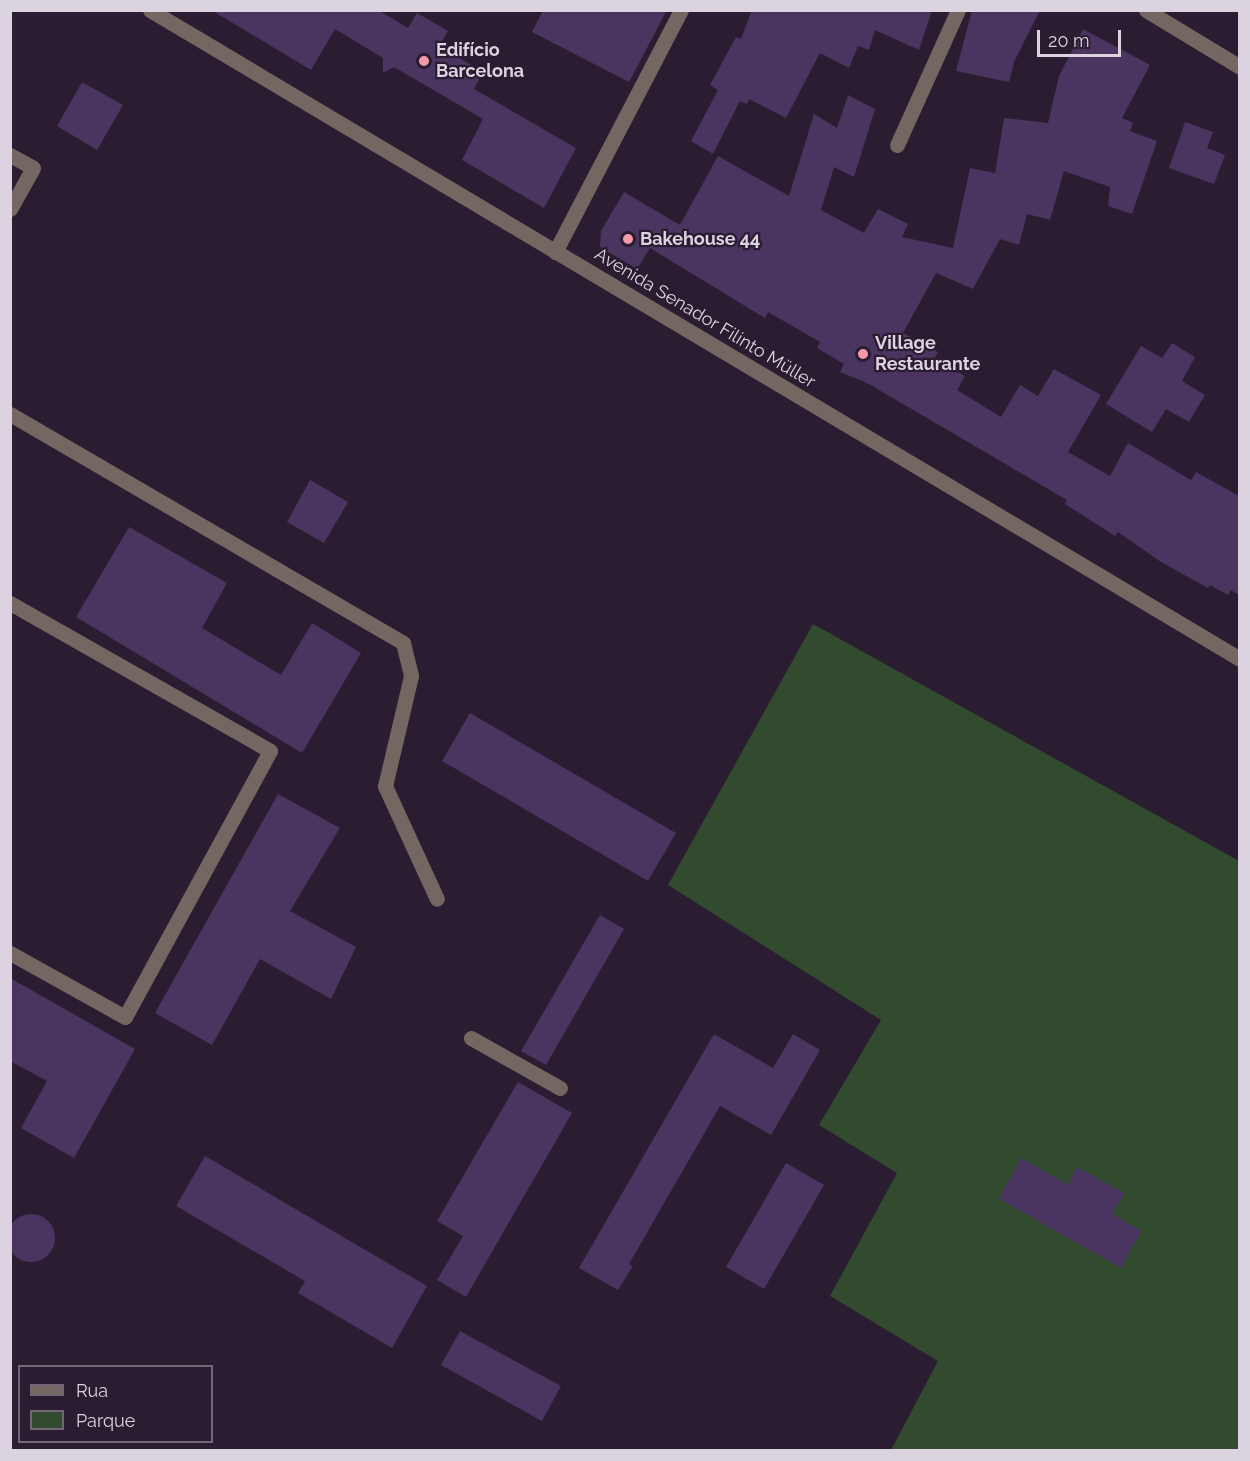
<!DOCTYPE html>
<meta charset="utf-8">
<style>
body{margin:0}
#map{position:relative;width:1250px;height:1461px;overflow:hidden;background:#2a1c31;font-family:Raleway,sans-serif}
div>[style]{position:absolute}
.green>*{inset:0;background:#324b2f}
.building>*{inset:0;background:#4a3561}
.round{border-radius:50%}
.minor>*{height:15px;margin:-7.5px;padding:0 7.5px;transform-origin:7.5px;border-radius:7.5px;background:#746661}
.dots>*{width:16px;height:16px;translate:-50% -50%;box-sizing:border-box;border:3px solid #2a1c31;border-radius:50%}
span{translate:-50% -50%;white-space:nowrap;text-align:center;line-height:1.15;-webkit-text-stroke:4.5px #2a1c31;paint-order:stroke}
.poi-label{font-size:18px;color:#dcd3e1;font-weight:700}
.left{translate:0 -50%;text-align:left}
.street-label{font-size:18px;color:#dcd3e1}
.frame{position:absolute;inset:0;border:12px solid #dcd3e1;pointer-events:none}
.legend{position:absolute;left:18px;top:1365px;width:195px;height:78px;box-sizing:border-box;background:#2a1c31;border:2px solid #716577;margin:0;padding:8px 10px;list-style:none;font-size:18px;color:#dcd3e1}
.legend li{display:flex;align-items:center;gap:12px;height:30px}
.legend b{width:30px;border:2px solid #716577}
.scale{position:absolute;left:1037px;top:30px;width:84px;height:27px;box-sizing:border-box;border:3px solid #dcd3e1;border-top:0;padding-left:8px;font-size:18px;line-height:21px;white-space:nowrap;color:#dcd3e1;-webkit-text-stroke:4px #2a1c31;paint-order:stroke}
</style>
<div id="map">
<div class="green">
<i style="clip-path:polygon(813px 624px,1239px 861px,1239px 1450px,891px 1450px,938px 1361px,830px 1296px,897px 1173px,819px 1125px,881px 1020px,668px 885px)"></i>
</div>
<div class="building">
<i style="clip-path:polygon(211px 10px,378px 10px,408px 28px,417px 13px,448px 31px,439px 46px,483px 72px,474px 89px,576px 148px,544px 208px,462px 160px,483px 119px,394px 67px,383px 73px,383px 58px,335px 29px,311px 70px)"></i>
<i style="clip-path:polygon(543px 10px,667px 10px,629px 82px,532px 32px)"></i>
<i style="clip-path:polygon(752px 10px,932px 10px,919px 50px,875px 30px,869px 50px,858px 46px,849px 68px,820px 53px,786px 118px,749px 99px,747px 104px,740px 101px,713px 154px,691px 141px,718px 90px,710px 85px,736px 37px,741px 39px)"></i>
<i style="clip-path:polygon(972px 10px,1040px 10px,1014px 62px,1009px 82px,956px 71px)"></i>
<i style="clip-path:polygon(1083px 29px,1150px 65px,1122px 118px,1133px 123px,1130px 131px,1157px 141px,1132px 214px,1108px 206px,1110px 187px,1064px 171px,1050px 220px,1027px 214px,1019px 245px,1000px 239px,973px 289px,936px 273px,903px 333px,938px 352px,934px 359px,965px 376px,957px 390px,1001px 417px,1020px 385px,1038px 396px,1054px 369px,1101px 395px,1068px 452px,1110px 476px,1128px 443px,1191px 480px,1196px 472px,1239px 496px,1239px 595px,1231px 590px,1228px 595px,1210px 585px,1208px 588px,1161px 562px,1118px 532px,1115px 536px,1065px 504px,1067px 500px,867px 383px,840px 372px,844px 364px,817px 348px,820px 342px,768px 312px,765px 318px,650px 248px,637px 269px,600px 247px,601px 231px,624px 192px,680px 225px,718px 156px,789px 196px,814px 114px,837px 128px,848px 95px,875px 109px,854px 177px,834px 167px,821px 210px,864px 233px,878px 209px,908px 224px,902px 237px,953px 248px,970px 168px,995px 173px,1004px 118px,1048px 123px,1059px 76px)"></i>
<i style="clip-path:polygon(82px 82px,123px 105px,97px 150px,57px 126px)"></i>
<i style="clip-path:polygon(1185px 122px,1213px 132px,1207px 148px,1225px 155px,1214px 184px,1169px 168px)"></i>
<i style="clip-path:polygon(1172px 343px,1195px 357px,1182px 381px,1205px 395px,1189px 422px,1166px 409px,1152px 432px,1106px 404px,1141px 346px,1162px 358px)"></i>
<i style="clip-path:polygon(310px 480px,348px 502px,324px 543px,287px 522px)"></i>
<i style="clip-path:polygon(129px 527px,227px 583px,202px 628px,281px 675px,312px 623px,361px 653px,302px 753px,76px 617px)"></i>
<i style="clip-path:polygon(470px 713px,676px 833px,648px 881px,442px 761px)"></i>
<i style="clip-path:polygon(278px 794px,340px 828px,290px 911px,356px 947px,331px 999px,260px 959px,212px 1045px,155px 1013px)"></i>
<i style="clip-path:polygon(600px 915px,624px 929px,546px 1065px,521px 1051px)"></i>
<i style="clip-path:polygon(10px 978px,135px 1049px,74px 1158px,21px 1128px,47px 1081px,10px 1061px)"></i>
<i style="clip-path:polygon(714px 1034px,773px 1068px,793px 1034px,820px 1050px,771px 1135px,720px 1106px,629px 1264px,633px 1266px,618px 1290px,579px 1268px)"></i>
<i style="clip-path:polygon(518px 1082px,572px 1113px,466px 1297px,437px 1280px,463px 1236px,437px 1221px)"></i>
<i style="clip-path:polygon(205px 1156px,427px 1286px,392px 1348px,298px 1293px,305px 1281px,176px 1206px)"></i>
<i style="clip-path:polygon(1021px 1158px,1068px 1185px,1077px 1167px,1124px 1193px,1112px 1214px,1141px 1231px,1121px 1268px,999px 1199px)"></i>
<i style="clip-path:polygon(786px 1163px,824px 1185px,764px 1289px,726px 1267px)"></i>
<i class="round" style="left:7px;top:1214px;width:48px;height:48px"></i>
<i style="clip-path:polygon(460px 1331px,561px 1386px,542px 1421px,441px 1365px)"></i>
</div>
<div class="minor">
<i style="left:150px;top:10px;width:1269px;rotate:30.77deg"></i>
<i style="left:1146px;top:10px;width:110px;rotate:31.2deg"></i>
<i style="left:897px;top:145px;width:148px;rotate:-65.7deg"></i>
<i style="left:10px;top:155px;width:26px;rotate:29deg"></i>
<i style="left:33px;top:168px;width:47px;rotate:119.3deg"></i>
<i style="left:555px;top:252px;width:273px;rotate:-62.5deg"></i>
<i style="left:10px;top:414px;width:455px;rotate:30.2deg"></i>
<i style="left:403px;top:643px;width:34px;rotate:76deg"></i>
<i style="left:411px;top:676px;width:113px;rotate:103.3deg"></i>
<i style="left:385px;top:786px;width:124px;rotate:65.3deg"></i>
<i style="left:10px;top:603px;width:299px;rotate:29.6deg"></i>
<i style="left:270px;top:751px;width:303px;rotate:118.6deg"></i>
<i style="left:125px;top:1017px;width:132px;rotate:-150.9deg"></i>
<i style="left:471px;top:1038px;width:102px;rotate:29.3deg"></i>
</div>
<div class="dots">
<i style="left:424px;top:61px;background:#f39aaa"></i>
<i style="left:628px;top:239px;background:#f39aaa"></i>
<i style="left:863px;top:354px;background:#f39aaa"></i>
</div>
<div class="poi-label">
<span class="left" style="left:436px;top:61px">Edifício<br>Barcelona</span>
<span class="left" style="left:640px;top:239px">Bakehouse 44</span>
<span class="left" style="left:875px;top:354px">Village<br>Restaurante</span>
</div>
<div class="street-label">
<span style="left:705px;top:318px;rotate:31deg">Avenida Senador Filinto Müller</span>
</div>
<div class="frame"></div>
<ul class="legend">
<li><b style="height:8px;background:#746661"></b>Rua</li>
<li><b style="height:16px;background:#324b2f"></b>Parque</li>
</ul>
<div class="scale">20 m</div>
</div>
